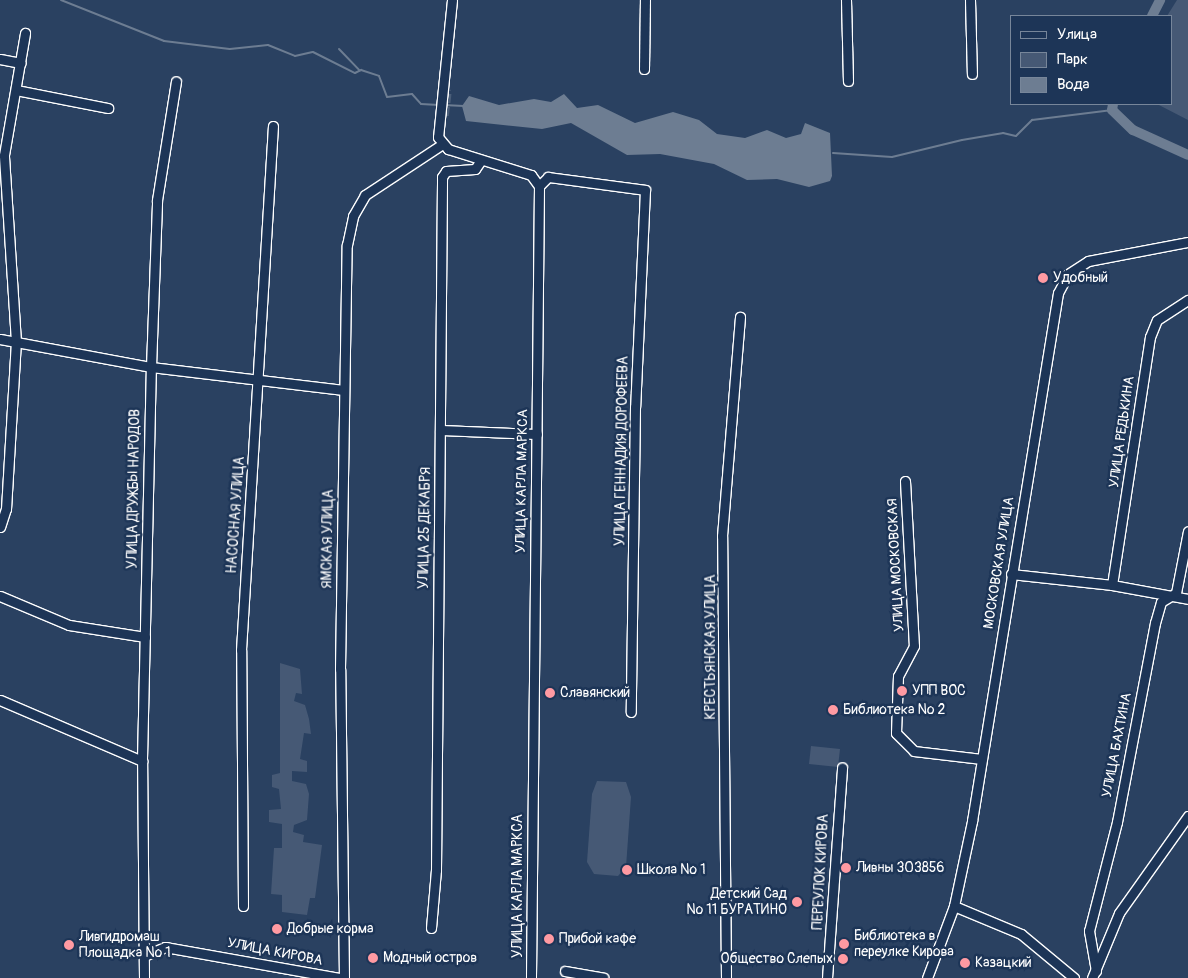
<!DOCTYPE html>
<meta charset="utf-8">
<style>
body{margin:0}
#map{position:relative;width:1188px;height:978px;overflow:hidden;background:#2a4161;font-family:Pangolin,sans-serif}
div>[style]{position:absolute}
.green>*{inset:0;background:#465975}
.water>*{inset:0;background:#6d7d92}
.stream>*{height:2px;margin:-1px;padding:0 1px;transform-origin:1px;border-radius:1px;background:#6d7d92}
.river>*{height:10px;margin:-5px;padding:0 5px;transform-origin:5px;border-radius:5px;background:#6d7d92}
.minor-tunnel>*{height:9px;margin-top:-4.5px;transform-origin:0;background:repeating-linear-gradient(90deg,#4a5e79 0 9px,transparent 0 13.5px)}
.roads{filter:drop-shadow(1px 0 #fff) drop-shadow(-1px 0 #fff) drop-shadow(0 1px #fff) drop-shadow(0 -1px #fff)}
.minor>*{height:9px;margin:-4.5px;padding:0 4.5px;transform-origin:4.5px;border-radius:4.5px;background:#1d3557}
.dots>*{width:14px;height:14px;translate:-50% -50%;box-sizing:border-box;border:2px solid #1d3557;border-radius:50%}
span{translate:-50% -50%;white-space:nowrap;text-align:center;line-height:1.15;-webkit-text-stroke:5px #1d3557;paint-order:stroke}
.poi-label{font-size:14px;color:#fff}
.left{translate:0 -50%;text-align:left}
.right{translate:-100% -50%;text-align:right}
.street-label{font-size:14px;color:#fff}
.legend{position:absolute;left:1010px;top:15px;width:162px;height:90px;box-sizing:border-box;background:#1d3557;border:1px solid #77869a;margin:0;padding:6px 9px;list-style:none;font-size:15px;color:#fff}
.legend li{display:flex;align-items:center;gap:10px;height:25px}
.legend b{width:25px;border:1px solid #77869a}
</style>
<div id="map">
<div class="green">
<i style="clip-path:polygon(1177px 0,1188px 0,1188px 120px,1157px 104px,1172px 104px,1172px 16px,1167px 16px)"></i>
<i style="clip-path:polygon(280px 663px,300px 669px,302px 694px,296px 693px,294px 701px,305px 705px,309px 719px,311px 734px,304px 733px,300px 759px,307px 761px,307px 772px,292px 771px,292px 781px,306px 784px,309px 794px,307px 820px,294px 825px,293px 832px,304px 835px,303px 842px,322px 845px,315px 898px,310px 898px,307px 915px,282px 912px,282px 895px,271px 894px,274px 848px,282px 848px,282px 824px,269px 822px,269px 810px,281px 809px,279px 789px,272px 787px,272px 775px,280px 773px)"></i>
<i style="clip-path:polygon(811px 746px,840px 749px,838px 767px,809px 764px)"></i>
<i style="clip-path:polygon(597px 781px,626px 782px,631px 797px,626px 867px,618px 876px,594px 874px,587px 862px,592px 794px)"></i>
</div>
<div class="water">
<i style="clip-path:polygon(564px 94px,577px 108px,598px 105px,635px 123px,673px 112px,699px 120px,717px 134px,745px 138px,767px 130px,786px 138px,801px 134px,805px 123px,830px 133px,832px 176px,830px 181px,809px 187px,777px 179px,747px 180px,714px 164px,660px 154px,627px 155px,571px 123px,542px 129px,466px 121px,462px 106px,469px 96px,499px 105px,534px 99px,551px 102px)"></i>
</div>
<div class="stream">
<i style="left:61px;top:0;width:111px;rotate:21.7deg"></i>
<i style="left:164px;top:41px;width:66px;rotate:6.9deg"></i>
<i style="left:230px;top:49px;width:38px;rotate:-6deg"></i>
<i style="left:268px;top:45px;width:29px;rotate:22deg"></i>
<i style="left:295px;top:56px;width:18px;rotate:-13deg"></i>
<i style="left:313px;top:52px;width:47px;rotate:26.6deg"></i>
<i style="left:355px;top:73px;width:7px;rotate:-27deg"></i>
<i style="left:361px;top:70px;width:19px;rotate:18deg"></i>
<i style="left:379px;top:76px;width:22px;rotate:69deg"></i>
<i style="left:387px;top:97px;width:25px;rotate:-7deg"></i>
<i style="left:412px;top:94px;width:13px;rotate:48deg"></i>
<i style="left:421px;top:104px;width:18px;rotate:3deg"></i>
<i style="left:339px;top:49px;width:30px;rotate:46deg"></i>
<i style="left:443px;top:105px;width:21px;rotate:3deg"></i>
<i style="left:833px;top:153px;width:59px;rotate:3.9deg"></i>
<i style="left:892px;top:157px;width:72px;rotate:-13.7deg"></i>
<i style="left:962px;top:140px;width:42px;rotate:-9.7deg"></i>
<i style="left:1003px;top:133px;width:13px;rotate:13deg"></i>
<i style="left:1016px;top:136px;width:23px;rotate:-45deg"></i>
<i style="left:1032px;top:120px;width:81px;rotate:-7.1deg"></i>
</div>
<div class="river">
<i style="left:1152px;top:16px;width:18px;rotate:-63deg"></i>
<i style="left:1113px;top:104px;width:6px;rotate:99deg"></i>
<i style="left:1112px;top:110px;width:29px;rotate:44deg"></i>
<i style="left:1133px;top:130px;width:60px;rotate:24.4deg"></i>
</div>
<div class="minor-tunnel">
<i style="left:443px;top:84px;width:10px;rotate:66deg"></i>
<i style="left:447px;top:93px;width:25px;rotate:97deg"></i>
</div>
<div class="roads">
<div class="minor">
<i style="left:452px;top:0;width:138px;rotate:95.8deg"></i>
<i style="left:438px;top:137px;width:16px;rotate:50deg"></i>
<i style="left:448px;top:149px;width:87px;rotate:17.4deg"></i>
<i style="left:531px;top:175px;width:14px;rotate:54deg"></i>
<i style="left:539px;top:186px;width:792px;rotate:90.58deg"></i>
<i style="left:846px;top:0;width:81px;rotate:88.6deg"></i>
<i style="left:970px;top:0;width:74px;rotate:88.5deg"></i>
<i style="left:0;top:59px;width:21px;rotate:11deg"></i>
<i style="left:644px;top:69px;width:69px;rotate:-89.2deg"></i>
<i style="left:16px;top:90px;width:94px;rotate:11.1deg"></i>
<i style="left:539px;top:186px;width:13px;rotate:-45deg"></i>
<i style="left:548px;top:177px;width:98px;rotate:7.6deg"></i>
<i style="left:645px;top:190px;width:217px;rotate:92.6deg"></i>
<i style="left:635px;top:407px;width:305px;rotate:90.8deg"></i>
<i style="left:0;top:339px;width:154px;rotate:10.5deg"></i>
<i style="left:151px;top:367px;width:194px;rotate:6.8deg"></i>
<i style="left:440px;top:430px;width:97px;rotate:2.4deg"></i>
<i style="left:905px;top:481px;width:165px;rotate:86.9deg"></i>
<i style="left:914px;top:646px;width:34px;rotate:118deg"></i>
<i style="left:898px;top:676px;width:57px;rotate:92deg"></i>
<i style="left:896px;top:733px;width:25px;rotate:45deg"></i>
<i style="left:914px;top:751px;width:68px;rotate:6.7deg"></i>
<i style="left:0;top:527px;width:19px;rotate:-72deg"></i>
<i style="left:6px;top:509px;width:167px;rotate:-86.6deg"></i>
<i style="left:16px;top:342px;width:187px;rotate:-93.7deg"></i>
<i style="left:4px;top:155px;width:124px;rotate:-80.2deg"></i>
<i style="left:1011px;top:574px;width:102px;rotate:6.2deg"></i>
<i style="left:1112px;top:585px;width:77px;rotate:10.4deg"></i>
<i style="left:1112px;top:585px;width:251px;rotate:-81.3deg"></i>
<i style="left:1150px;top:337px;width:18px;rotate:-68deg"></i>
<i style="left:1157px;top:320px;width:37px;rotate:-33deg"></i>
<i style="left:0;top:596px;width:75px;rotate:22.8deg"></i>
<i style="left:69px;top:625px;width:77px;rotate:9deg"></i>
<i style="left:0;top:700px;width:155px;rotate:23.2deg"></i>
<i style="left:243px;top:906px;width:256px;rotate:-90.4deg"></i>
<i style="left:241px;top:650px;width:525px;rotate:-86.51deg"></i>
<i style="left:954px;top:906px;width:73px;rotate:22.7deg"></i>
<i style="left:1021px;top:934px;width:69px;rotate:39.7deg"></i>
<i style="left:431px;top:928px;width:58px;rotate:-85.1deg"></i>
<i style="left:436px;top:870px;width:693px;rotate:-89.5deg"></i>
<i style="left:442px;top:177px;width:7px;rotate:-56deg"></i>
<i style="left:446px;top:171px;width:29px;rotate:-4deg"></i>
<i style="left:475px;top:169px;width:11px;rotate:-56deg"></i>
<i style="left:144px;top:956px;width:23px;rotate:-23deg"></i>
<i style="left:165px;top:947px;width:177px;rotate:10.1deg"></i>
<i style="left:565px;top:971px;width:39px;rotate:10deg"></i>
<i style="left:1096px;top:971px;width:41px;rotate:-99.9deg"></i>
<i style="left:1089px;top:931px;width:113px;rotate:-75.6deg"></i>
<i style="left:1117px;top:822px;width:203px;rotate:-79.2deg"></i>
<i style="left:1155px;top:623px;width:22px;rotate:-74deg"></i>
<i style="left:1161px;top:602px;width:17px;rotate:-31deg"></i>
<i style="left:1176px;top:593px;width:63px;rotate:-79deg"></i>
<i style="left:144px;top:978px;width:219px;rotate:-90.5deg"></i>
<i style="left:142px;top:759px;width:392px;rotate:-88.7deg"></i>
<i style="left:151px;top:367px;width:167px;rotate:-87.9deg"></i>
<i style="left:157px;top:200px;width:120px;rotate:-80.9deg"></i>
<i style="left:344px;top:978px;width:309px;rotate:-90.7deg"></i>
<i style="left:340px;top:669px;width:424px;rotate:-89.1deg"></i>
<i style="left:347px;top:245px;width:30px;rotate:-78deg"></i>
<i style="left:353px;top:216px;width:24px;rotate:-60deg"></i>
<i style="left:365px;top:195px;width:91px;rotate:-33.3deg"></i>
<i style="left:726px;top:978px;width:442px;rotate:-90.5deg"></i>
<i style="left:722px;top:536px;width:220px;rotate:-85.3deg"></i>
<i style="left:827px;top:978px;width:211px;rotate:-85.9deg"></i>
<i style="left:927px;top:978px;width:77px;rotate:-69.4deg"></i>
<i style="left:954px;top:906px;width:87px;rotate:-78deg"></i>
<i style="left:972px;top:821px;width:535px;rotate:-80.75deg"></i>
<i style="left:1058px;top:293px;width:21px;rotate:-62deg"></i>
<i style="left:1068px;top:274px;width:24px;rotate:-33deg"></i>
<i style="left:1088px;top:261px;width:102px;rotate:-10.8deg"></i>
<i style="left:1092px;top:978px;width:70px;rotate:-67.4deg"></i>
<i style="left:1119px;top:913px;width:119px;rotate:-54.6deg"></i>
</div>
</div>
<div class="dots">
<i style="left:1043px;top:278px;background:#ff9aa2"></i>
<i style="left:902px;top:691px;background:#ff9aa2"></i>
<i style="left:550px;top:693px;background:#ff9aa2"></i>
<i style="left:833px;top:710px;background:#ff9aa2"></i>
<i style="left:846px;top:868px;background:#ff9aa2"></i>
<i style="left:627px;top:870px;background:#ff9aa2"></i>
<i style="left:797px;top:902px;background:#ff9aa2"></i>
<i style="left:277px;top:929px;background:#ff9aa2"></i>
<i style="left:549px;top:939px;background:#ff9aa2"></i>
<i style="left:844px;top:944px;background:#ff9aa2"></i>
<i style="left:69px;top:945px;background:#ff9aa2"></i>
<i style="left:373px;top:958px;background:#ff9aa2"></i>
<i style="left:843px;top:959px;background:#ff9aa2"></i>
<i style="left:965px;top:963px;background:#ff9aa2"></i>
</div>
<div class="poi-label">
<span class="left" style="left:1053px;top:278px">Удобный</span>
<span class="left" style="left:912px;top:691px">УПП ВОС</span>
<span class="left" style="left:560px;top:693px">Славянский</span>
<span class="left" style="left:843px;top:710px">Библиотека № 2</span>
<span class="left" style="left:856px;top:868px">Ливны 303856</span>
<span class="left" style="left:637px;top:870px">Школа № 1</span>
<span class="right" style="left:787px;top:902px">Детский Сад<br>№ 11 БУРАТИНО</span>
<span class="left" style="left:287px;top:929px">Добрые корма</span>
<span class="left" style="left:854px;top:944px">Библиотека в<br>переулке Кирова</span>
<span class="left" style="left:79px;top:945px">Ливгидромаш<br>Площадка № 1</span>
<span class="left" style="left:559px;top:939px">Прибой кафе</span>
<span class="left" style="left:383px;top:958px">Модный остров</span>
<span class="right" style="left:833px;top:959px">Общество Слепых</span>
<span class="left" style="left:975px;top:963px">Казацкий</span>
</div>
<div class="street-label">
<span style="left:1122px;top:432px;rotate:-82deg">УЛИЦА РЕДЬКИНА</span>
<span style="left:622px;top:451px;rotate:-89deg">УЛИЦА ГЕННАДИЯ ДОРОФЕЕВА</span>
<span style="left:522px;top:481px;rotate:-89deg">УЛИЦА КАРЛА МАРКСА</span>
<span style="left:134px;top:489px;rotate:-89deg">УЛИЦА ДРУЖБЫ НАРОДОВ</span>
<span style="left:236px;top:515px;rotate:-86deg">НАСОСНАЯ УЛИЦА</span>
<span style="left:425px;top:528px;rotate:-89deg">УЛИЦА 25 ДЕКАБРЯ</span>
<span style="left:328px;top:539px;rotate:-89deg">ЯМСКАЯ УЛИЦА</span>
<span style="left:999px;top:563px;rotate:-81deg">МОСКОВСКАЯ УЛИЦА</span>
<span style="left:896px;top:565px;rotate:-93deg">УЛИЦА МОСКОВСКАЯ</span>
<span style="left:711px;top:647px;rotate:-90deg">КРЕСТЬЯНСКАЯ УЛИЦА</span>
<span style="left:1117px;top:745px;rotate:-79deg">УЛИЦА БАХТИНА</span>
<span style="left:821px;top:872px;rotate:-87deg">ПЕРЕУЛОК КИРОВА</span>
<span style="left:518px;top:886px;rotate:-90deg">УЛИЦА КАРЛА МАРКСА</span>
<span style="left:275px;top:952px;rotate:11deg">УЛИЦА КИРОВА</span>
</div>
<ul class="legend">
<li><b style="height:6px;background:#1d3557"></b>Улица</li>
<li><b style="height:14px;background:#465975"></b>Парк</li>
<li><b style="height:14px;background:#6d7d92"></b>Вода</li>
</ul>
</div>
